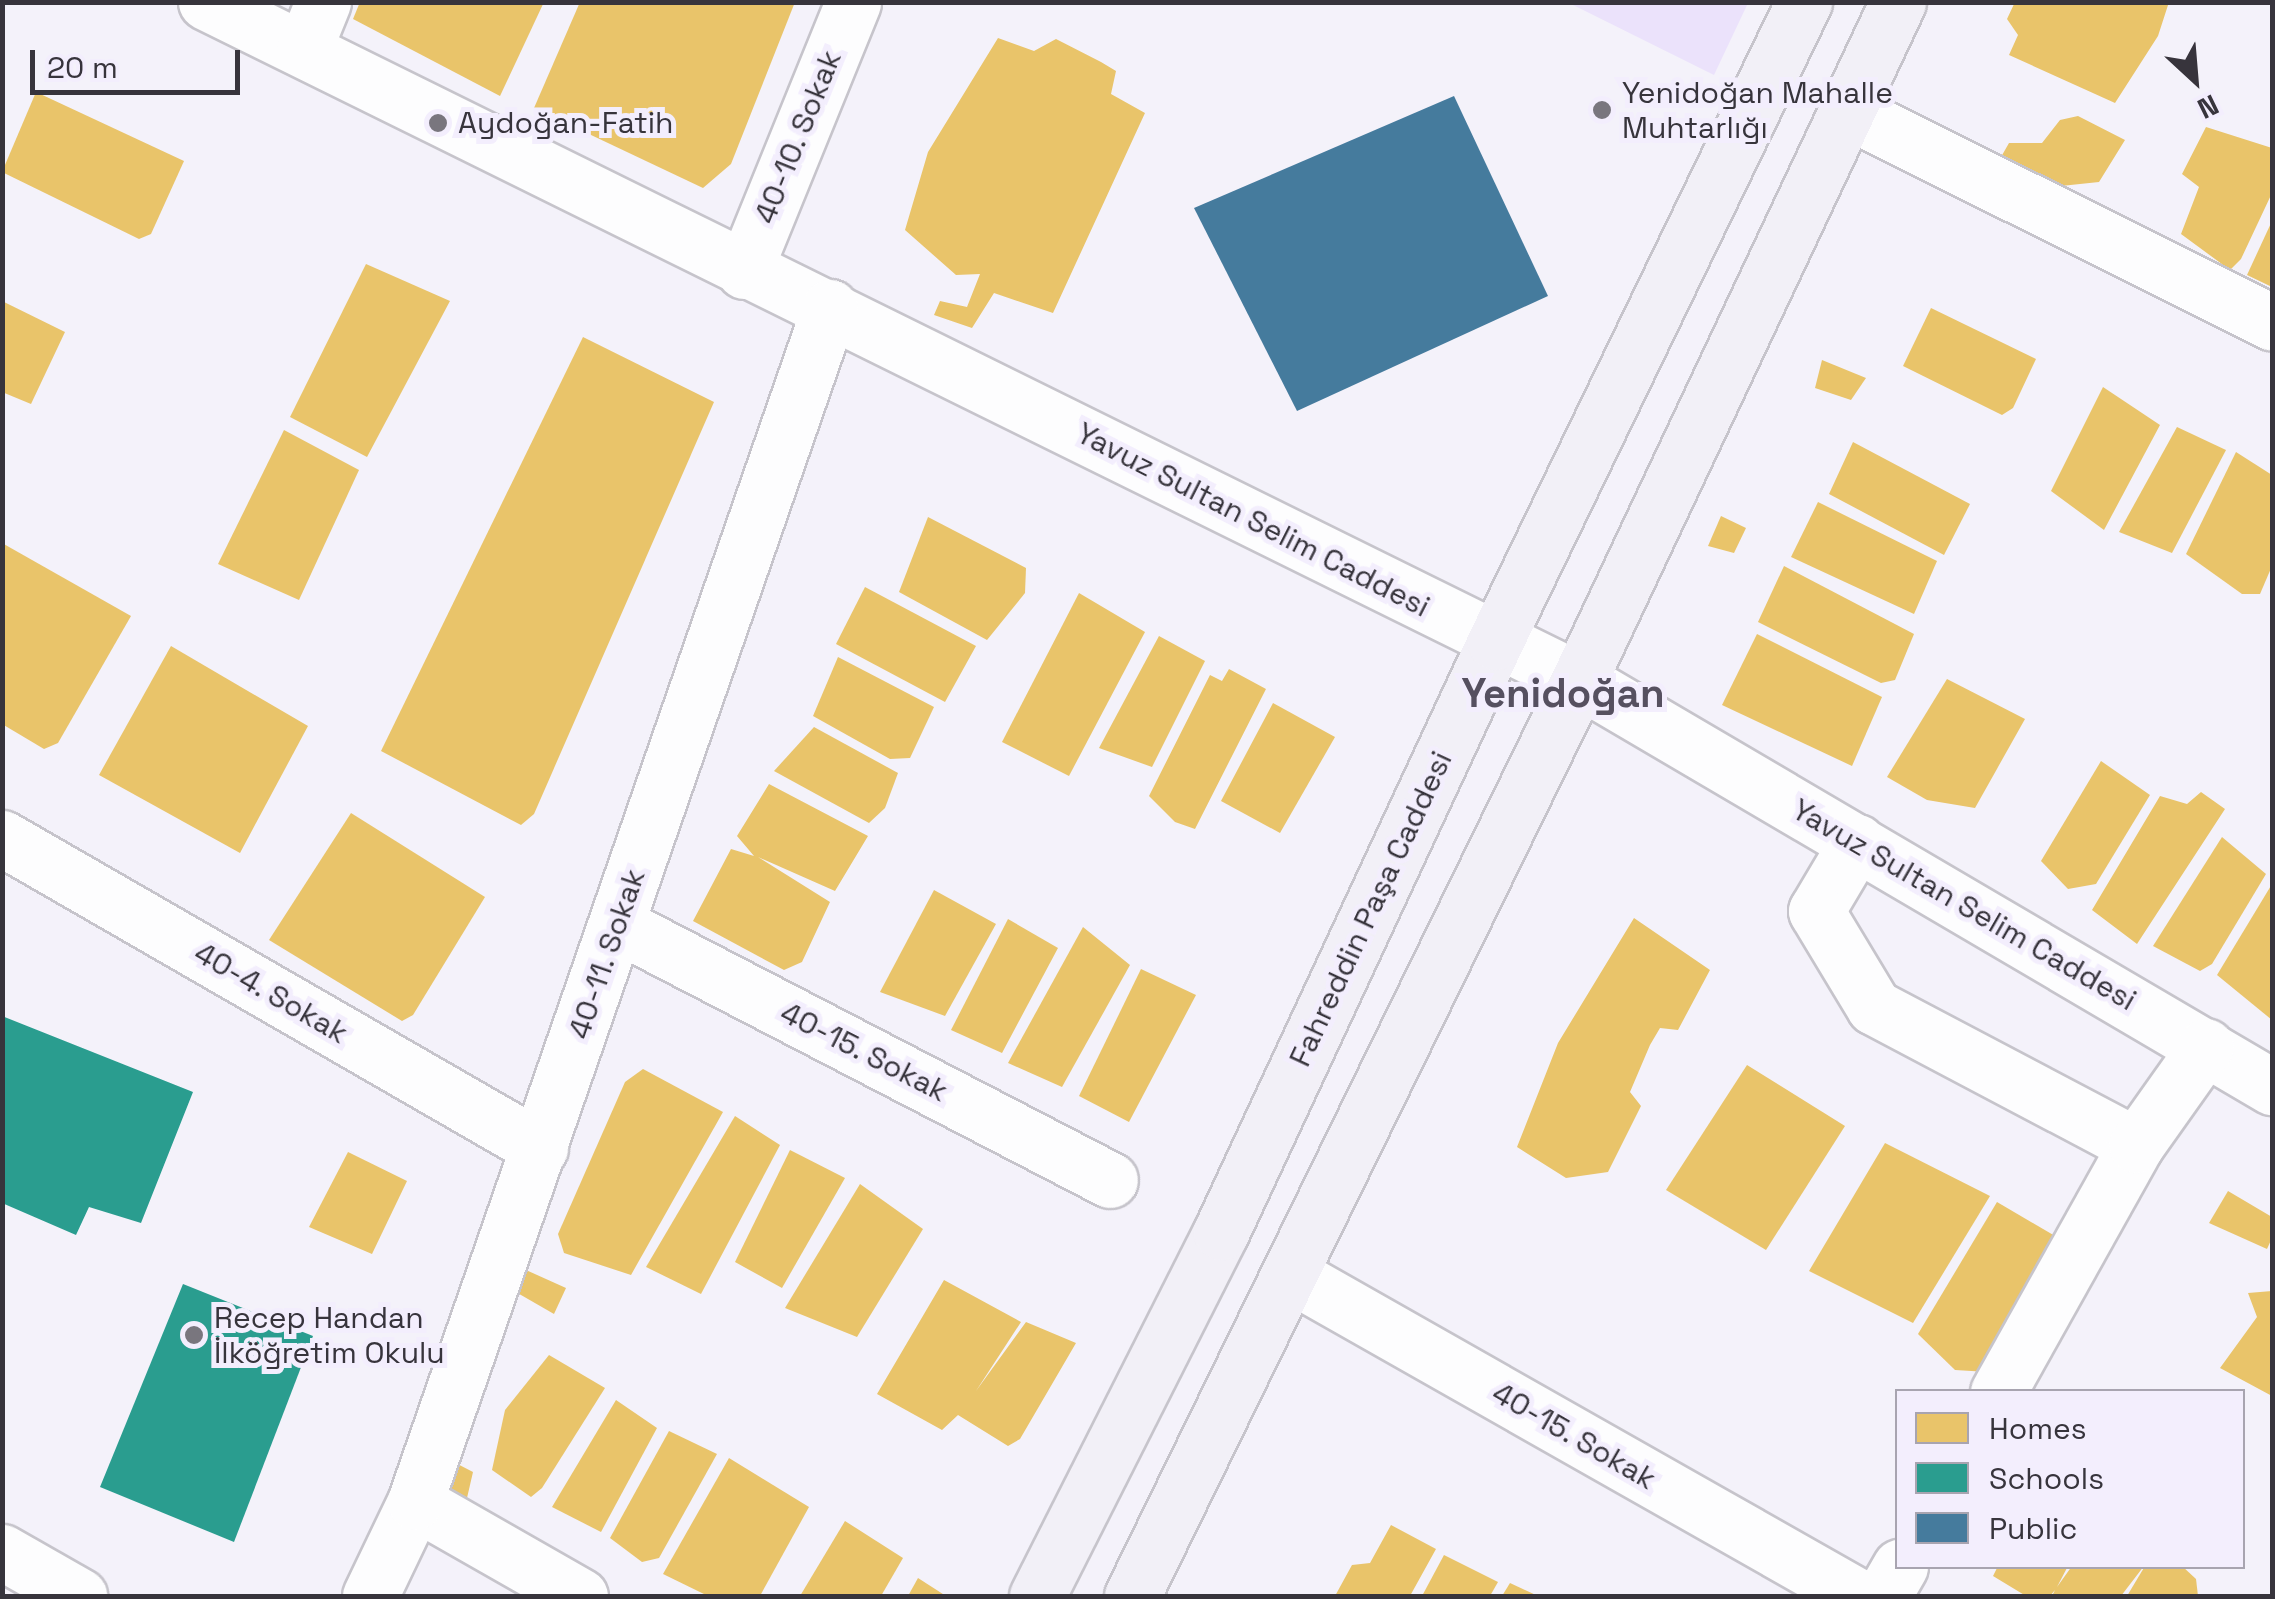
<!DOCTYPE html>
<meta charset="utf-8">
<style>
body{margin:0}
#map{position:relative;width:2275px;height:1599px;overflow:hidden;background:#f4f2fa;font-family:"Space Grotesk",sans-serif}
div>[style]{position:absolute}
.green>*{inset:0;background:#ebe2fb}
.homes>*{inset:0;background:#e9c46a}
.schools>*{inset:0;background:#2a9d8f}
.public>*{inset:0;background:#457b9d}
.roads{filter:drop-shadow(2px 0 #c6c4cb) drop-shadow(-2px 0 #c6c4cb) drop-shadow(0 2px #c6c4cb) drop-shadow(0 -2px #c6c4cb)}
.street>*{height:55px;margin:-27.5px;padding:0 27.5px;transform-origin:27.5px;border-radius:27.5px;background:#fdfdfe}
.primary>*{height:55px;margin:-27.5px;padding:0 27.5px;transform-origin:27.5px;border-radius:27.5px;background:#f2f0f7}
.dots>*{width:28px;height:28px;translate:-50% -50%;box-sizing:border-box;border:5px solid #f3eefd;border-radius:50%}
span{translate:-50% -50%;white-space:nowrap;text-align:center;line-height:1.15;-webkit-text-stroke:10px #f3eefd;paint-order:stroke}
.poi-label{font-size:30px;color:#37343c}
.left{translate:0 -50%;text-align:left}
.street-label{font-size:30px;color:#37343c}
.district-label{font-size:40px;color:#565060;font-weight:700}
.frame{position:absolute;inset:0;border:5px solid #37343c;pointer-events:none}
.legend{position:absolute;left:1895px;top:1389px;width:350px;height:180px;box-sizing:border-box;background:#f3eefd;border:2px solid #a8a4b0;margin:0;padding:12px 18px;list-style:none;font-size:30px;color:#37343c}
.legend li{display:flex;align-items:center;gap:20px;height:50px}
.legend b{width:50px;border:2px solid #a8a4b0}
.north{position:absolute;left:2145px;top:30px;width:100px;height:100px;-webkit-text-stroke:8px #f3eefd;paint-order:stroke;rotate:154deg;font-size:28px;font-weight:700;line-height:40px;text-align:center;color:#37343c}
.north::after{content:'';display:block;margin:auto;width:35px;height:45px;background:#37343c;clip-path:polygon(50% 0,100% 100%,50% 72%,0 100%)}
.scale{position:absolute;left:30px;top:50px;width:210px;height:45px;box-sizing:border-box;border:5px solid #37343c;border-top:0;padding-left:12px;font-size:30px;line-height:35px;white-space:nowrap;color:#37343c;-webkit-text-stroke:8px #f3eefd;paint-order:stroke}
</style>
<div id="map">
<div class="green">
<i style="clip-path:polygon(1569px 3px,1748px 3px,1714px 75px)"></i>
</div>
<div class="homes">
<i style="clip-path:polygon(360px 2px,544px 2px,500px 96px,353px 19px)"></i>
<i style="clip-path:polygon(580px 2px,795px 2px,731px 164px,703px 188px,534px 108px)"></i>
<i style="clip-path:polygon(2015px 2px,2169px 2px,2158px 36px,2115px 103px,2009px 55px,2018px 35px,2007px 19px)"></i>
<i style="clip-path:polygon(998px 38px,1034px 51px,1056px 39px,1101px 62px,1116px 71px,1111px 94px,1145px 113px,1053px 313px,994px 293px,972px 328px,934px 315px,940px 301px,967px 307px,980px 274px,956px 275px,905px 230px,928px 152px)"></i>
<i style="clip-path:polygon(36px 92px,184px 161px,151px 234px,139px 239px,2px 172px)"></i>
<i style="clip-path:polygon(2078px 116px,2125px 140px,2099px 182px,2061px 186px,2001px 157px,2009px 143px,2042px 143px,2060px 120px)"></i>
<i style="clip-path:polygon(2206px 127px,2272px 148px,2272px 193px,2241px 259px,2230px 270px,2181px 234px,2199px 187px,2182px 174px)"></i>
<i style="clip-path:polygon(2272px 221px,2272px 287px,2247px 275px)"></i>
<i style="clip-path:polygon(366px 264px,450px 301px,367px 457px,290px 417px)"></i>
<i style="clip-path:polygon(2px 301px,65px 332px,31px 404px,2px 392px)"></i>
<i style="clip-path:polygon(1931px 308px,2036px 359px,2013px 408px,2002px 415px,1903px 366px)"></i>
<i style="clip-path:polygon(583px 337px,714px 402px,534px 814px,521px 825px,381px 751px)"></i>
<i style="clip-path:polygon(1822px 360px,1866px 378px,1851px 400px,1815px 388px)"></i>
<i style="clip-path:polygon(2103px 387px,2160px 425px,2104px 530px,2051px 491px)"></i>
<i style="clip-path:polygon(2177px 427px,2226px 450px,2172px 553px,2119px 532px)"></i>
<i style="clip-path:polygon(284px 430px,359px 470px,299px 600px,218px 564px)"></i>
<i style="clip-path:polygon(1853px 442px,1970px 504px,1944px 555px,1829px 494px)"></i>
<i style="clip-path:polygon(2236px 452px,2272px 475px,2272px 566px,2260px 594px,2242px 594px,2186px 554px)"></i>
<i style="clip-path:polygon(1818px 502px,1937px 561px,1914px 614px,1791px 557px)"></i>
<i style="clip-path:polygon(1721px 516px,1746px 528px,1734px 553px,1708px 546px)"></i>
<i style="clip-path:polygon(928px 517px,1026px 568px,1025px 593px,987px 640px,899px 592px)"></i>
<i style="clip-path:polygon(2px 543px,131px 616px,58px 743px,44px 749px,2px 724px)"></i>
<i style="clip-path:polygon(1784px 566px,1914px 634px,1895px 680px,1881px 683px,1758px 622px)"></i>
<i style="clip-path:polygon(865px 587px,976px 646px,945px 702px,836px 644px)"></i>
<i style="clip-path:polygon(1079px 593px,1145px 632px,1069px 776px,1002px 742px)"></i>
<i style="clip-path:polygon(1757px 634px,1882px 697px,1852px 766px,1722px 705px)"></i>
<i style="clip-path:polygon(1159px 636px,1205px 661px,1152px 767px,1099px 748px)"></i>
<i style="clip-path:polygon(171px 646px,308px 726px,240px 853px,99px 775px)"></i>
<i style="clip-path:polygon(838px 657px,934px 707px,910px 758px,890px 759px,813px 716px)"></i>
<i style="clip-path:polygon(1229px 669px,1266px 689px,1195px 829px,1175px 822px,1149px 796px,1210px 675px,1222px 681px)"></i>
<i style="clip-path:polygon(1947px 679px,2025px 719px,1975px 808px,1927px 800px,1887px 777px)"></i>
<i style="clip-path:polygon(1273px 703px,1335px 737px,1280px 833px,1221px 801px)"></i>
<i style="clip-path:polygon(814px 727px,898px 773px,885px 808px,869px 823px,774px 771px)"></i>
<i style="clip-path:polygon(2101px 761px,2150px 795px,2096px 884px,2068px 889px,2041px 861px)"></i>
<i style="clip-path:polygon(769px 784px,868px 836px,835px 891px,758px 857px,830px 902px,802px 962px,784px 970px,693px 921px,731px 849px,754px 856px,737px 836px)"></i>
<i style="clip-path:polygon(2201px 792px,2225px 809px,2137px 944px,2092px 910px,2160px 796px,2187px 804px)"></i>
<i style="clip-path:polygon(351px 813px,485px 897px,413px 1015px,402px 1021px,269px 940px)"></i>
<i style="clip-path:polygon(2222px 837px,2266px 874px,2212px 964px,2200px 971px,2153px 946px)"></i>
<i style="clip-path:polygon(2272px 884px,2272px 1020px,2217px 975px)"></i>
<i style="clip-path:polygon(934px 890px,996px 924px,945px 1016px,880px 992px)"></i>
<i style="clip-path:polygon(1634px 918px,1710px 970px,1678px 1030px,1660px 1028px,1650px 1045px,1630px 1092px,1641px 1106px,1608px 1172px,1566px 1178px,1517px 1147px,1558px 1043px)"></i>
<i style="clip-path:polygon(1008px 919px,1058px 948px,1002px 1053px,951px 1030px)"></i>
<i style="clip-path:polygon(1083px 927px,1130px 965px,1062px 1087px,1008px 1063px)"></i>
<i style="clip-path:polygon(1141px 969px,1196px 995px,1129px 1122px,1079px 1096px)"></i>
<i style="clip-path:polygon(1747px 1065px,1845px 1126px,1766px 1250px,1666px 1190px)"></i>
<i style="clip-path:polygon(643px 1069px,723px 1112px,631px 1275px,564px 1253px,558px 1234px,625px 1082px)"></i>
<i style="clip-path:polygon(735px 1116px,780px 1145px,701px 1294px,646px 1267px)"></i>
<i style="clip-path:polygon(1885px 1143px,1990px 1196px,1913px 1323px,1809px 1271px)"></i>
<i style="clip-path:polygon(790px 1150px,845px 1178px,782px 1288px,735px 1262px)"></i>
<i style="clip-path:polygon(348px 1152px,407px 1181px,372px 1254px,309px 1227px)"></i>
<i style="clip-path:polygon(860px 1184px,923px 1229px,857px 1337px,785px 1308px)"></i>
<i style="clip-path:polygon(2228px 1191px,2272px 1217px,2272px 1238px,2267px 1249px,2209px 1223px)"></i>
<i style="clip-path:polygon(1997px 1202px,2067px 1243px,1988px 1372px,1955px 1370px,1918px 1334px)"></i>
<i style="clip-path:polygon(526px 1270px,566px 1288px,554px 1314px,507px 1287px)"></i>
<i style="clip-path:polygon(944px 1280px,1021px 1322px,976px 1391px,1026px 1322px,1076px 1343px,1020px 1439px,1008px 1446px,958px 1415px,942px 1430px,877px 1394px)"></i>
<i style="clip-path:polygon(2272px 1291px,2272px 1396px,2220px 1368px,2257px 1317px,2248px 1293px)"></i>
<i style="clip-path:polygon(549px 1355px,605px 1388px,542px 1488px,531px 1497px,492px 1470px,505px 1410px)"></i>
<i style="clip-path:polygon(616px 1400px,657px 1428px,601px 1532px,552px 1507px)"></i>
<i style="clip-path:polygon(669px 1431px,717px 1454px,659px 1558px,642px 1562px,610px 1538px)"></i>
<i style="clip-path:polygon(440px 1455px,473px 1472px,467px 1498px,427px 1483px)"></i>
<i style="clip-path:polygon(729px 1458px,809px 1507px,760px 1596px,708px 1596px,663px 1574px)"></i>
<i style="clip-path:polygon(845px 1521px,903px 1558px,881px 1596px,800px 1596px)"></i>
<i style="clip-path:polygon(1391px 1525px,1436px 1549px,1410px 1596px,1335px 1596px,1352px 1565px,1370px 1563px)"></i>
<i style="clip-path:polygon(1444px 1555px,1498px 1582px,1490px 1596px,1422px 1596px)"></i>
<i style="clip-path:polygon(1998px 1566px,2068px 1566px,2057px 1587px,2072px 1566px,2144px 1566px,2121px 1596px,2052px 1596px,2055px 1590px,2050px 1596px,2026px 1596px,1993px 1576px)"></i>
<i style="clip-path:polygon(2145px 1566px,2182px 1566px,2196px 1579px,2198px 1596px,2127px 1596px)"></i>
<i style="clip-path:polygon(918px 1578px,946px 1596px,908px 1596px)"></i>
<i style="clip-path:polygon(1510px 1583px,1538px 1596px,1502px 1596px)"></i>
</div>
<div class="schools">
<i style="clip-path:polygon(2px 1016px,193px 1092px,141px 1223px,89px 1207px,76px 1235px,2px 1203px)"></i>
<i style="clip-path:polygon(183px 1284px,313px 1336px,234px 1542px,100px 1487px)"></i>
</div>
<div class="public">
<i style="clip-path:polygon(1454px 96px,1548px 296px,1297px 411px,1194px 208px)"></i>
</div>
<div class="roads">
<div class="street">
<i style="left:206px;top:2px;width:1531px;rotate:26.28deg"></i>
<i style="left:1579px;top:680px;width:804px;rotate:30.43deg"></i>
<i style="left:304px;top:49px;width:51px;rotate:-68deg"></i>
<i style="left:1846px;top:110px;width:476px;rotate:26.5deg"></i>
<i style="left:744px;top:271px;width:290px;rotate:-67.9deg"></i>
<i style="left:2px;top:838px;width:621px;rotate:29.95deg"></i>
<i style="left:1857px;top:842px;width:80px;rotate:120.7deg"></i>
<i style="left:1816px;top:911px;width:112px;rotate:58.9deg"></i>
<i style="left:1874px;top:1007px;width:296px;rotate:27.8deg"></i>
<i style="left:618px;top:925px;width:554px;rotate:27.4deg"></i>
<i style="left:1291px;top:1275px;width:651px;rotate:29.56deg"></i>
<i style="left:1998px;top:1392px;width:283px;rotate:-60.8deg"></i>
<i style="left:2136px;top:1145px;width:121px;rotate:-54.7deg"></i>
<i style="left:415px;top:1502px;width:190px;rotate:29.7deg"></i>
<i style="left:2px;top:1552px;width:89px;rotate:29.7deg"></i>
<i style="left:370px;top:1596px;width:104px;rotate:-64.4deg"></i>
<i style="left:415px;top:1502px;width:1265px;rotate:-70.85deg"></i>
<i style="left:1883px;top:1596px;width:34px;rotate:-60deg"></i>
</div>
<div class="primary">
<i style="left:1037px;top:1596px;width:408px;rotate:-63.2deg"></i>
<i style="left:1221px;top:1232px;width:651px;rotate:-65.09deg"></i>
<i style="left:1495px;top:642px;width:711px;rotate:-64.23deg"></i>
<i style="left:1132px;top:1596px;width:1019px;rotate:-63.99deg"></i>
<i style="left:1579px;top:680px;width:749px;rotate:-64.8deg"></i>
</div>
</div>
<div class="dots">
<i style="left:1602px;top:110px;background:#79767e"></i>
<i style="left:438px;top:123px;background:#79767e"></i>
<i style="left:194px;top:1335px;background:#79767e"></i>
</div>
<div class="poi-label">
<span class="left" style="left:1622px;top:110px">Yenidoğan Mahalle<br>Muhtarlığı</span>
<span class="left" style="left:458px;top:123px">Aydoğan-Fatih</span>
<span class="left" style="left:214px;top:1335px">Recep Handan<br>İlköğretim Okulu</span>
</div>
<div class="street-label">
<span style="left:798px;top:137px;rotate:-68deg">40-10. Sokak</span>
<span style="left:1253px;top:520px;rotate:27deg">Yavuz Sultan Selim Caddesi</span>
<span style="left:1964px;top:905px;rotate:30deg">Yavuz Sultan Selim Caddesi</span>
<span style="left:1371px;top:909px;rotate:-65deg">Fahreddin Paşa Caddesi</span>
<span style="left:607px;top:954px;rotate:-71deg">40-11. Sokak</span>
<span style="left:271px;top:993px;rotate:30deg">40-4. Sokak</span>
<span style="left:864px;top:1052px;rotate:27deg">40-15. Sokak</span>
<span style="left:1574px;top:1436px;rotate:30deg">40-15. Sokak</span>
</div>
<div class="district-label">
<span style="left:1563px;top:694px">Yenidoğan</span>
</div>
<div class="frame"></div>
<ul class="legend">
<li><b style="height:28px;background:#e9c46a"></b>Homes</li>
<li><b style="height:28px;background:#2a9d8f"></b>Schools</li>
<li><b style="height:28px;background:#457b9d"></b>Public</li>
</ul>
<div class="north">N</div>
<div class="scale">20 m</div>
</div>
